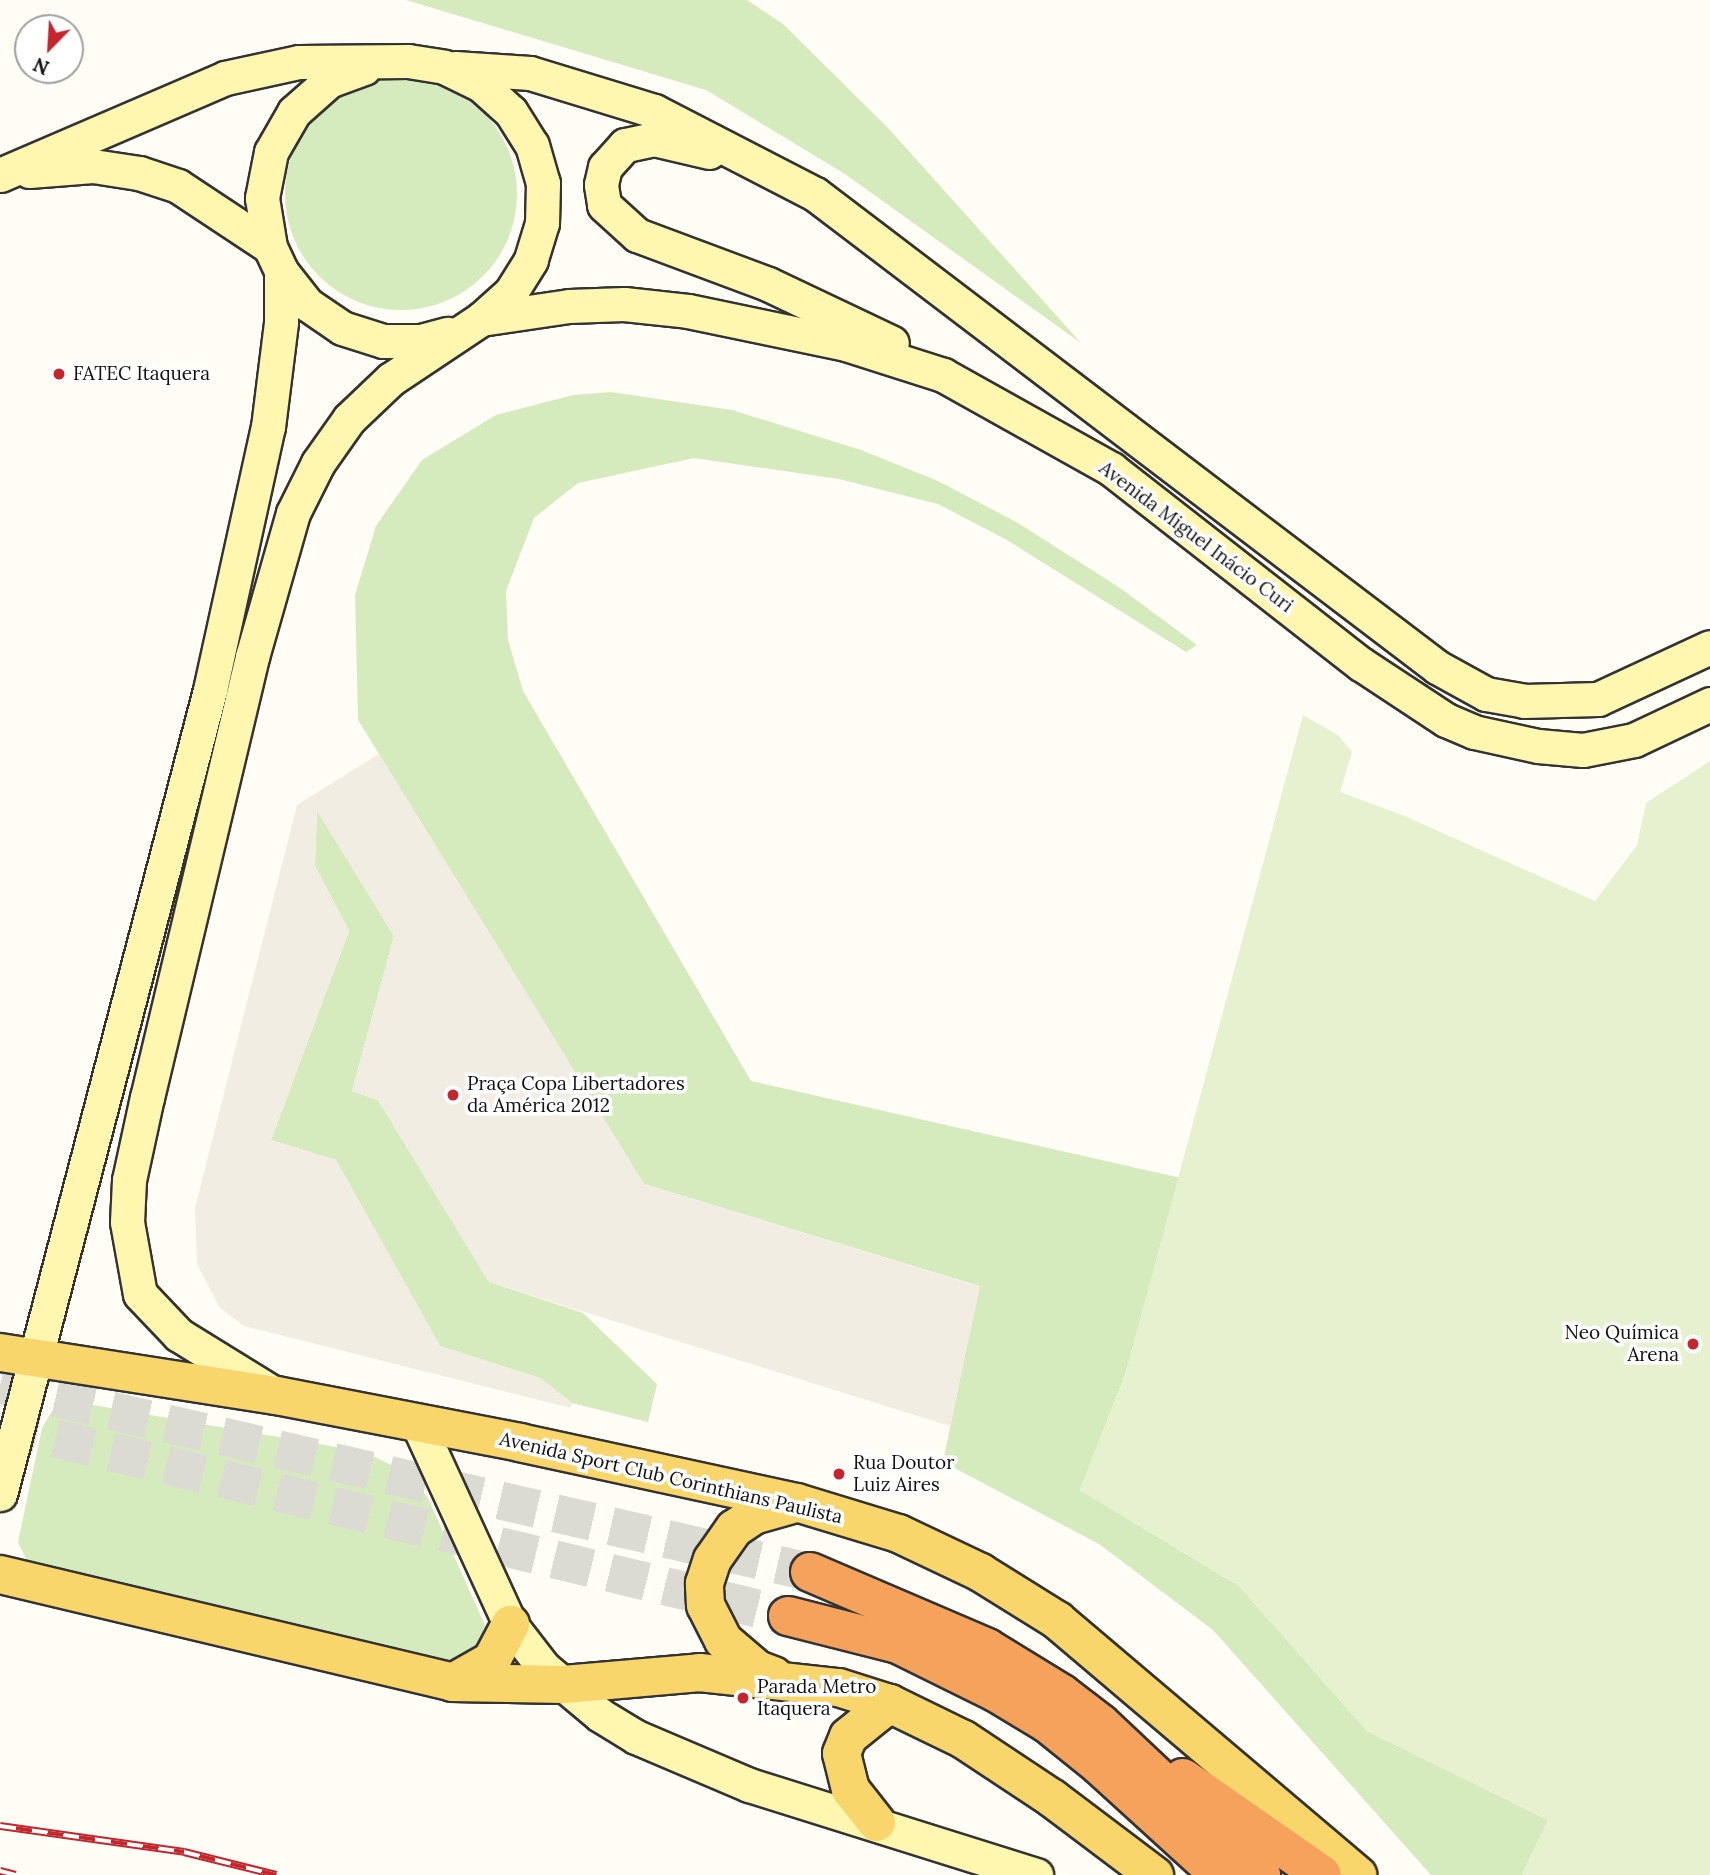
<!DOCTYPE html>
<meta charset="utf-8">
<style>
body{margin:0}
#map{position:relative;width:1710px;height:1875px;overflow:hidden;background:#fffdf5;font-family:Lora,serif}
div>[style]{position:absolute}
.green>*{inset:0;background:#d5ebbd}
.round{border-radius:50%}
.pitch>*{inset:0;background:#e6f2cf}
.plaza>*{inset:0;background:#f1ede2}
.highway-tunnel>*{height:38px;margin-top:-19px;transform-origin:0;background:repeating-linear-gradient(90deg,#dbdad3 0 38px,transparent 0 57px)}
.roads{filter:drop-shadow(2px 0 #333) drop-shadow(-2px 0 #333) drop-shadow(0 2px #333) drop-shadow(0 -2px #333)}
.secondary>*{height:33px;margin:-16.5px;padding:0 16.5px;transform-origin:16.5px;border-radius:16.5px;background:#fff6b0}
.primary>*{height:37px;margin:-18.5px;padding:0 18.5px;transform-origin:18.5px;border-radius:18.5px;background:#f9d66b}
.highway>*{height:38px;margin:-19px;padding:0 19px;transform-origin:19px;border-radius:19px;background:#f5a25d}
.rail>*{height:8px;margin-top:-4px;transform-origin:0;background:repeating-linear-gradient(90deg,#fff 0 16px,#c4262e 0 32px);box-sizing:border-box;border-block:2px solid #c4262e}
.dots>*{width:19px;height:19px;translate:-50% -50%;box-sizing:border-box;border:4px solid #fff;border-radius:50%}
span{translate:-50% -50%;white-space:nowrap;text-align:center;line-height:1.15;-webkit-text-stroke:7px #fff;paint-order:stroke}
.poi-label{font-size:19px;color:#111}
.left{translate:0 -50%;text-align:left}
.right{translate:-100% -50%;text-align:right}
.street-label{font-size:19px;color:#111}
.north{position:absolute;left:14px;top:14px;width:70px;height:70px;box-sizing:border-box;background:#fff;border:2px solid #a0a0a0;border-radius:50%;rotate:204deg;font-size:19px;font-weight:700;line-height:28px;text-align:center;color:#111}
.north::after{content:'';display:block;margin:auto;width:24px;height:32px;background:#c4262e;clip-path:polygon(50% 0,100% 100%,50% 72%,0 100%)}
</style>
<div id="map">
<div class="green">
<i style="clip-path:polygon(406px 0,747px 0,783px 24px,889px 129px,1081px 343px,845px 174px,706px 90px)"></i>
<i class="round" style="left:285px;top:78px;width:232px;height:232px"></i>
<i style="clip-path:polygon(611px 392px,732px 410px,861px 450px,938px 481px,1018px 523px,1120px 588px,1197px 645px,1186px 652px,1007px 540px,938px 504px,839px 479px,694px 458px,578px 483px,534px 518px,506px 591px,508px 640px,523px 691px,751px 1081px,1181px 1178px,1125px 1375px,1080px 1490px,1239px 1586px,1367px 1731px,1548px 1820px,1522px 1875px,1431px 1875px,1213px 1630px,1099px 1544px,943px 1462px,979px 1286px,644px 1184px,358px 720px,355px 595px,376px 526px,422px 460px,496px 415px,573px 395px)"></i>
<i style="clip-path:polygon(317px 810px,394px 936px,352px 1091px,378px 1100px,489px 1282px,583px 1313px,657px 1384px,648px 1422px,572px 1403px,540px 1378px,440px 1346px,336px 1160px,271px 1140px,349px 931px,315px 866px)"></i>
<i style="clip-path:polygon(70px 1401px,365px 1452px,399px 1469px,427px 1496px,485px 1625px,478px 1646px,456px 1664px,29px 1565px,18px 1542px,42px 1428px,52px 1411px)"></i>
</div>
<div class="pitch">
<i style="clip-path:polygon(1303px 715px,1338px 735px,1352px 752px,1340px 792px,1405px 816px,1595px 901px,1637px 845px,1646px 803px,1710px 761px,1710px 1875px,1522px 1875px,1548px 1820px,1367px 1731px,1239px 1586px,1080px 1490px,1125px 1375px)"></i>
</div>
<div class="plaza">
<i style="clip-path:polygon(379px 754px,644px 1184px,980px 1287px,950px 1426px,489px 1282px,378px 1100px,352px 1091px,394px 936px,317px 811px,315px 866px,349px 931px,271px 1140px,336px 1160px,440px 1346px,540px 1378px,572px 1403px,571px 1408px,244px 1326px,220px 1308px,197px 1264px,195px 1208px,297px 805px)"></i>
</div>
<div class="highway-tunnel">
<i style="left:0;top:1385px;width:831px;rotate:13deg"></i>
<i style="left:0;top:1425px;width:811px;rotate:13.62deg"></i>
</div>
<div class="roads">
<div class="secondary">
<i style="left:364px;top:68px;width:37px;rotate:160deg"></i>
<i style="left:329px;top:81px;width:47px;rotate:138.5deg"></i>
<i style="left:294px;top:112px;width:46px;rotate:119.9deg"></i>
<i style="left:271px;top:152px;width:47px;rotate:101.1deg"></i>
<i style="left:262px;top:198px;width:50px;rotate:80.7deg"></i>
<i style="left:270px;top:247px;width:26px;rotate:65deg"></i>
<i style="left:281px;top:271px;width:42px;rotate:51.8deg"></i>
<i style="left:307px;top:304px;width:42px;rotate:34.4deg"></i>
<i style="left:342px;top:328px;width:43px;rotate:17.6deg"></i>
<i style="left:383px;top:341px;width:38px"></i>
<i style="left:421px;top:341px;width:28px;rotate:-15deg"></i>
<i style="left:455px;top:68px;width:75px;rotate:3.8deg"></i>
<i style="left:530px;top:73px;width:130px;rotate:17deg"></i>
<i style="left:654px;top:111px;width:181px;rotate:27.3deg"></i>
<i style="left:815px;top:194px;width:781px;rotate:37.25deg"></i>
<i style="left:1437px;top:667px;width:56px;rotate:28.9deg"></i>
<i style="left:1486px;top:694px;width:39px;rotate:10deg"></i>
<i style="left:1524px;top:701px;width:74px;rotate:-1.5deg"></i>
<i style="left:1598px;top:699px;width:123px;rotate:-24.9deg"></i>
<i style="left:709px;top:152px;width:57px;rotate:-166.7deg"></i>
<i style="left:654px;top:139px;width:30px;rotate:168deg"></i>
<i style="left:625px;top:145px;width:30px;rotate:132deg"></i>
<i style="left:605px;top:167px;width:18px;rotate:103deg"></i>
<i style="left:601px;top:185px;width:20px;rotate:81deg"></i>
<i style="left:604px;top:205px;width:45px;rotate:42.3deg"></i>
<i style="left:637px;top:235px;width:140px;rotate:20.5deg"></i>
<i style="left:768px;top:284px;width:137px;rotate:25.4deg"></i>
<i style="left:29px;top:171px;width:64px;rotate:-4.5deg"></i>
<i style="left:93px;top:166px;width:47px;rotate:8.7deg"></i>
<i style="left:139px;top:173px;width:41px;rotate:18.4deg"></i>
<i style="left:178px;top:186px;width:110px;rotate:33.5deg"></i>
<i style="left:0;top:175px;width:245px;rotate:-23.3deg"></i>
<i style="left:225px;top:78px;width:76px;rotate:-12.2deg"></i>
<i style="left:299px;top:62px;width:109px;rotate:-0.5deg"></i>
<i style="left:408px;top:61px;width:36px;rotate:9deg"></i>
<i style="left:444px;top:67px;width:41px;rotate:25.9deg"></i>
<i style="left:481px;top:85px;width:40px;rotate:42deg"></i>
<i style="left:511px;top:112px;width:39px;rotate:58deg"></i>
<i style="left:532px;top:145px;width:40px;rotate:74deg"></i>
<i style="left:543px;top:183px;width:40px;rotate:91.4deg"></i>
<i style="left:542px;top:223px;width:39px;rotate:107deg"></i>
<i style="left:531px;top:260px;width:39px;rotate:122deg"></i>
<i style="left:510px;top:293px;width:39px;rotate:138deg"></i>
<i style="left:481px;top:319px;width:108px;rotate:146.3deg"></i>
<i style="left:391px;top:379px;width:58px;rotate:136.4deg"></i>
<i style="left:349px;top:419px;width:54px;rotate:125.2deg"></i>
<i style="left:318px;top:463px;width:56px;rotate:116.6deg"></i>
<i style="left:293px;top:513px;width:150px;rotate:105.9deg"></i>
<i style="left:252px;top:657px;width:452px;rotate:103.4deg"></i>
<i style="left:147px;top:1097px;width:85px;rotate:102.2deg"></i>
<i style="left:129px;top:1180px;width:42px;rotate:92.7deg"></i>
<i style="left:127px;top:1222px;width:73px;rotate:79.8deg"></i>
<i style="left:140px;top:1294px;width:57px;rotate:46.4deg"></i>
<i style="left:179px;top:1335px;width:105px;rotate:31.7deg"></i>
<i style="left:481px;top:319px;width:89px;rotate:-8.4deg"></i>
<i style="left:569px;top:306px;width:55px;rotate:-2.1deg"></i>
<i style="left:624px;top:304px;width:64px;rotate:6.2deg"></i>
<i style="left:688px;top:311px;width:161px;rotate:11.8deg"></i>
<i style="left:846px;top:344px;width:102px;rotate:17.7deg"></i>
<i style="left:943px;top:375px;width:193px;rotate:29.2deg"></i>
<i style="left:1111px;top:469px;width:317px;rotate:38deg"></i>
<i style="left:1361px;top:664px;width:102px;rotate:33.4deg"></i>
<i style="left:1446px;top:720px;width:30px;rotate:23deg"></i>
<i style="left:1474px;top:732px;width:66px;rotate:12.3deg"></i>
<i style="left:1538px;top:746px;width:45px;rotate:5.1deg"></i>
<i style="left:1583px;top:750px;width:52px;rotate:-11.1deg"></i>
<i style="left:1634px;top:740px;width:84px;rotate:-25.3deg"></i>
<i style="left:417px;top:1422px;width:222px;rotate:65.3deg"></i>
<i style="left:510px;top:1624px;width:56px;rotate:52.3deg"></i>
<i style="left:544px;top:1668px;width:73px;rotate:40deg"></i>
<i style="left:600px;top:1715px;width:42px;rotate:31.4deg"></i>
<i style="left:636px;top:1737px;width:123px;rotate:23deg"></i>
<i style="left:749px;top:1785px;width:301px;rotate:17.4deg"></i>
<i style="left:0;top:1494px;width:831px;rotate:-75.36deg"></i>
<i style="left:210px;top:690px;width:269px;rotate:-77.6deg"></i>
<i style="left:268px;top:427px;width:106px;rotate:-82.9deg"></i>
<i style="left:281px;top:322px;width:51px;rotate:-90deg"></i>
</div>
<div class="primary">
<i style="left:0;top:1352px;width:279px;rotate:8.9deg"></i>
<i style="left:276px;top:1395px;width:248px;rotate:10.9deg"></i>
<i style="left:519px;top:1442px;width:283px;rotate:12.2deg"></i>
<i style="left:796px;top:1502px;width:107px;rotate:16.9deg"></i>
<i style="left:898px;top:1533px;width:91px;rotate:25.4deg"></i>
<i style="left:980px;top:1572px;width:91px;rotate:31.9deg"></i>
<i style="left:1057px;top:1620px;width:394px;rotate:40.3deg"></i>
<i style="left:0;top:1574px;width:465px;rotate:13.4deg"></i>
<i style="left:452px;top:1682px;width:111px;rotate:1deg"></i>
<i style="left:563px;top:1684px;width:137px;rotate:-5deg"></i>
<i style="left:699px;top:1672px;width:140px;rotate:6.2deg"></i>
<i style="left:838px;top:1687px;width:53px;rotate:17.4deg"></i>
<i style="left:889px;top:1703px;width:82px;rotate:25.9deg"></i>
<i style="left:963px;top:1739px;width:107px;rotate:33.5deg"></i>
<i style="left:1052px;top:1798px;width:128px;rotate:37deg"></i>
<i style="left:773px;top:1675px;width:17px;rotate:-159deg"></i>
<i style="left:757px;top:1669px;width:45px;rotate:-139.5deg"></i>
<i style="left:723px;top:1640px;width:39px;rotate:-117deg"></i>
<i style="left:705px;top:1605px;width:22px;rotate:-93deg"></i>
<i style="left:704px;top:1583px;width:25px;rotate:-72deg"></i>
<i style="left:712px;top:1559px;width:38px;rotate:-55deg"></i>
<i style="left:734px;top:1528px;width:23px;rotate:-34deg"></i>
<i style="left:753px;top:1515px;width:44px;rotate:-15.9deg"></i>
<i style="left:452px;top:1682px;width:45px;rotate:-29.4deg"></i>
<i style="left:491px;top:1660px;width:41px;rotate:-62.2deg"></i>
<i style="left:876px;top:1822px;width:42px;rotate:-128.2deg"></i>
<i style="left:850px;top:1789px;width:37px;rotate:-104deg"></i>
<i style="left:841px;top:1753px;width:18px;rotate:-68deg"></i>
<i style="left:848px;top:1736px;width:53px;rotate:-38.8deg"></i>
</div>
<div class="highway">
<i style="left:810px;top:1572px;width:193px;rotate:23.2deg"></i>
<i style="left:987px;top:1648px;width:88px;rotate:31.5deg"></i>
<i style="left:1062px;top:1694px;width:49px;rotate:37.6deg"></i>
<i style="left:1101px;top:1724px;width:220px;rotate:43.3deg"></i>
<i style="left:788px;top:1616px;width:114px;rotate:14.3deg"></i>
<i style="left:898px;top:1644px;width:110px;rotate:26.3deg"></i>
<i style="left:997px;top:1693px;width:58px;rotate:31deg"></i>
<i style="left:1047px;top:1723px;width:67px;rotate:38.9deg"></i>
<i style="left:1099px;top:1765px;width:164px;rotate:42.3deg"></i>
<i style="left:1183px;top:1778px;width:169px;rotate:34.9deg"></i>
</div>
</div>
<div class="rail">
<i style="left:0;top:1826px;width:186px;rotate:8deg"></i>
<i style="left:184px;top:1852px;width:95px;rotate:14deg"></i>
<i style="left:0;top:1871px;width:16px;rotate:14deg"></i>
</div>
<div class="dots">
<i style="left:59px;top:374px;background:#c4262e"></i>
<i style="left:453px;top:1095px;background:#c4262e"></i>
<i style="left:1693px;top:1344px;background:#c4262e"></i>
<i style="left:839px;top:1474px;background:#c4262e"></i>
<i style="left:743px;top:1698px;background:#c4262e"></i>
</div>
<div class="poi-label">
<span class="left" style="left:73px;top:374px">FATEC Itaquera</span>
<span class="left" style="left:467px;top:1095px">Praça Copa Libertadores<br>da América 2012</span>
<span class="right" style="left:1679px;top:1344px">Neo Química<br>Arena</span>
<span class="left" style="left:853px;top:1474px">Rua Doutor<br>Luiz Aires</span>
<span class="left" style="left:757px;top:1698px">Parada Metro<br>Itaquera</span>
</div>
<div class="street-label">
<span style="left:1196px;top:537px;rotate:37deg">Avenida Miguel Inácio Curi</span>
<span style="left:671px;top:1478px;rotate:13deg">Avenida Sport Club Corinthians Paulista</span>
</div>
<div class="north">N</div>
</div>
